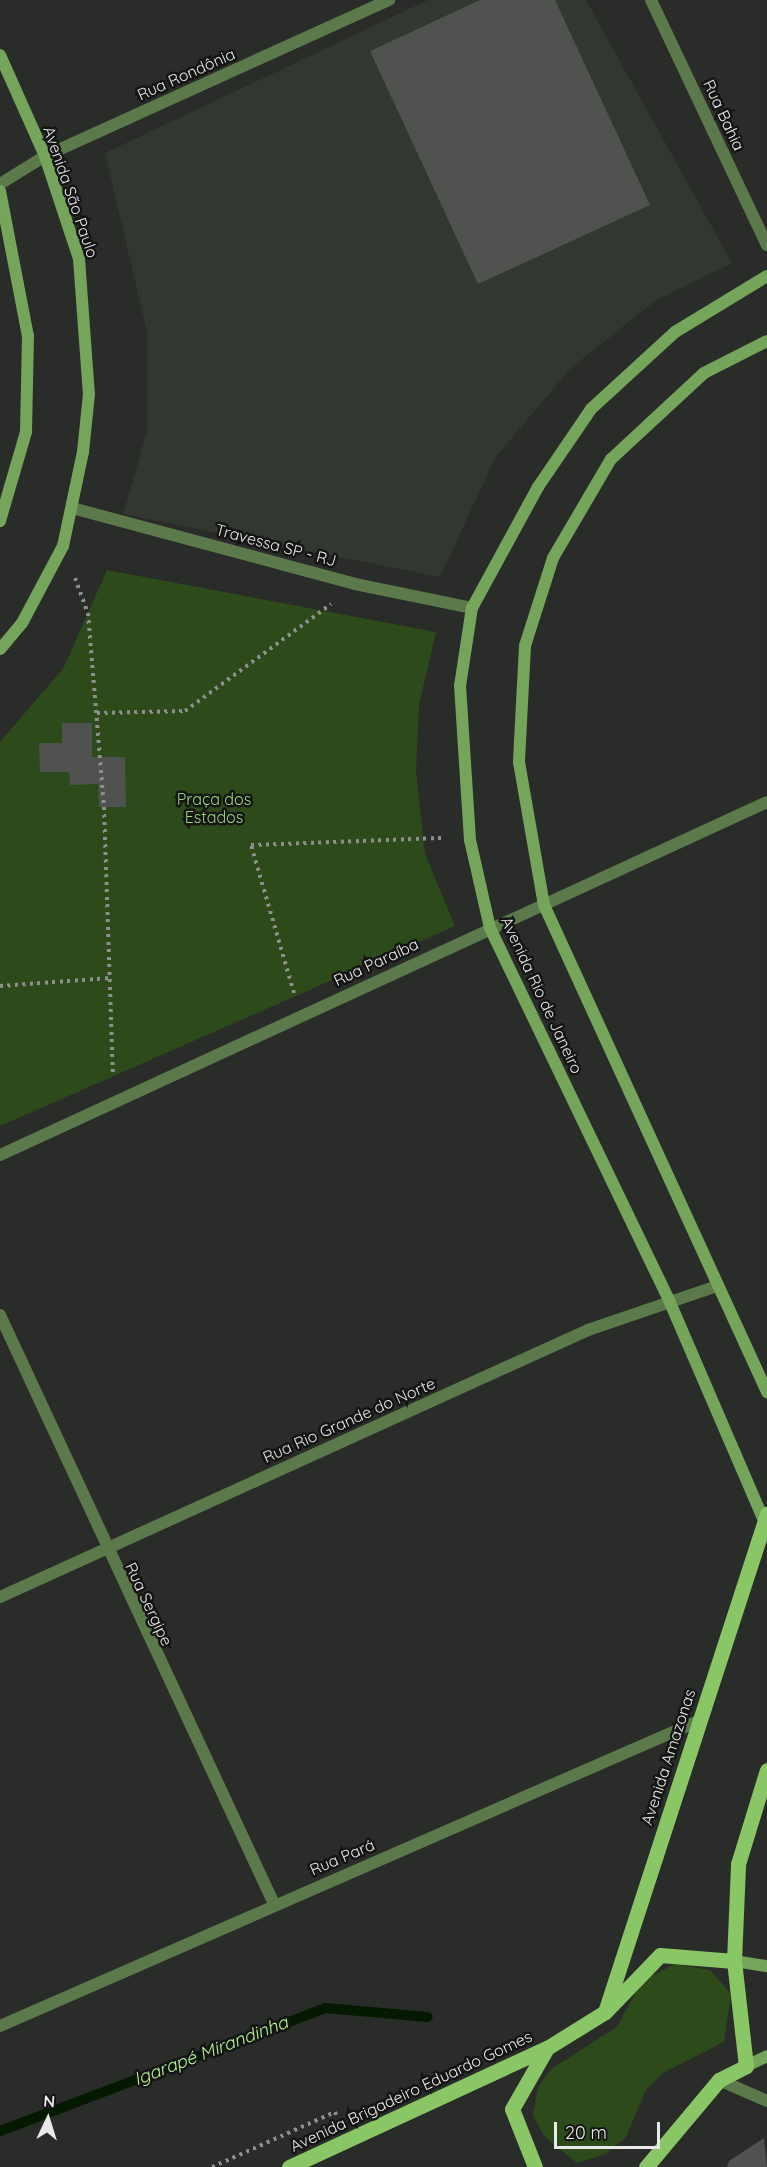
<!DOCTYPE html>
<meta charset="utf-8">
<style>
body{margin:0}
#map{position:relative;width:767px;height:2167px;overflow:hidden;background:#2a2c29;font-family:Quicksand,sans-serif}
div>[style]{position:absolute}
.built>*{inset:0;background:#32372f}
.green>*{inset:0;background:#2d4a1a}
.stream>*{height:10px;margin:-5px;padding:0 5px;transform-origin:5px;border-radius:5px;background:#051900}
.building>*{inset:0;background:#50524f}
.path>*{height:4px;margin-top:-2px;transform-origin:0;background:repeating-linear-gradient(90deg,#8d8f8d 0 3px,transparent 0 7.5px)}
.street>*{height:12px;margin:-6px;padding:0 6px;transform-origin:6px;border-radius:6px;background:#5c794c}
.secondary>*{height:12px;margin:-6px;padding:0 6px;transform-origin:6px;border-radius:6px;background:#75a55b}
.primary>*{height:15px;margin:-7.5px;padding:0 7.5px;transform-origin:7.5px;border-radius:7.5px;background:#89c665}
span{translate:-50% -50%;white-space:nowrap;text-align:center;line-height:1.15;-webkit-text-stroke:5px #131413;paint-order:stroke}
.street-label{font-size:16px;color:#e8e9e8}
.park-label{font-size:16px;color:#9bd779}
.water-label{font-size:18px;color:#b8f596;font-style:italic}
.north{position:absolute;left:18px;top:2089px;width:60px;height:60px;-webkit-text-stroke:4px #131413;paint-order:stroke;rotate:4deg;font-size:16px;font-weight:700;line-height:24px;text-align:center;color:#e8e9e8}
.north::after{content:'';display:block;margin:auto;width:21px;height:27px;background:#e8e9e8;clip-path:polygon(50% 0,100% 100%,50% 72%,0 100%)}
.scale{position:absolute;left:554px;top:2122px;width:106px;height:27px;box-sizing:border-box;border:3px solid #e8e9e8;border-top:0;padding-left:8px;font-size:18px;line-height:21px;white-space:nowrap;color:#e8e9e8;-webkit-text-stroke:4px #131413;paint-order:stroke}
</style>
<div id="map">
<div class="built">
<i style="clip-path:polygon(428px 0,586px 0,732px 263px,655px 301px,570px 369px,495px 458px,440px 577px,123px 514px,147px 431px,147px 332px,105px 153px)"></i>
</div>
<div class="green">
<i style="clip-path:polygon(107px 570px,436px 632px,419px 705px,416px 772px,425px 854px,455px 926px,0 1126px,0 742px,63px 669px)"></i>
<i style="clip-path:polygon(675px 1964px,710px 1970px,731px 1994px,724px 2042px,663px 2073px,646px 2090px,626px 2137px,605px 2154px,577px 2163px,544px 2136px,533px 2116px,538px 2087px,551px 2069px,617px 2027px,642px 1981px)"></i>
</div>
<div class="stream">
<i style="left:0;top:2131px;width:347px;rotate:-20.7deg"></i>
<i style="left:325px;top:2008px;width:103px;rotate:5deg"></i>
</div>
<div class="building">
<i style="clip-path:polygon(480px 0,555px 0,650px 205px,478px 284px,370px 51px)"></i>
<i style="clip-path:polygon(62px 723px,92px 723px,92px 757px,125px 757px,126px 807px,99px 807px,98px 784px,70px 785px,69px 772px,40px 772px,39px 743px,62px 743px)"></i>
<i style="clip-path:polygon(764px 2138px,767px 2167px,727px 2167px,729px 2161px)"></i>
</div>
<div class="path">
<i style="left:75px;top:578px;width:37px;rotate:70deg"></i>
<i style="left:88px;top:613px;width:195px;rotate:85.3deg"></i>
<i style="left:104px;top:807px;width:270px;rotate:88.1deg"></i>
<i style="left:97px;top:713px;width:88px;rotate:-1.3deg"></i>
<i style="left:185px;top:711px;width:181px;rotate:-36.2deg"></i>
<i style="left:0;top:986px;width:110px;rotate:-4.2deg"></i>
<i style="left:294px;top:993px;width:154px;rotate:-106.2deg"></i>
<i style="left:251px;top:845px;width:195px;rotate:-2.1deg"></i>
<i style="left:212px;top:2167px;width:135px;rotate:-24.1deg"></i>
<i style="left:335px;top:2112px;width:5px;rotate:68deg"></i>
</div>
<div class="street">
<i style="left:651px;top:0;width:271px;rotate:64.7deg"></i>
<i style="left:0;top:184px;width:53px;rotate:-31.9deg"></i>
<i style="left:45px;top:156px;width:378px;rotate:-24.4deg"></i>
<i style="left:72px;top:508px;width:293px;rotate:15deg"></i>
<i style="left:355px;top:584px;width:119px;rotate:11.6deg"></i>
<i style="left:0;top:1155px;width:844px;rotate:-24.71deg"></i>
<i style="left:0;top:1315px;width:650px;rotate:65.05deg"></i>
<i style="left:0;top:1597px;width:646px;rotate:-24.42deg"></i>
<i style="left:588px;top:1330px;width:136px;rotate:-18.8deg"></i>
<i style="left:0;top:2026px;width:762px;rotate:-23.6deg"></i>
<i style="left:719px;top:2080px;width:52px;rotate:23.6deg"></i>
</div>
<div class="secondary">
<i style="left:0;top:55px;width:111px;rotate:66deg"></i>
<i style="left:45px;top:156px;width:108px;rotate:71.7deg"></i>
<i style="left:79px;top:259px;width:135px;rotate:85.8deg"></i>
<i style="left:89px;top:394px;width:58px;rotate:95.9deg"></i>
<i style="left:83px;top:452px;width:96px;rotate:102deg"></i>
<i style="left:63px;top:546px;width:87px;rotate:118deg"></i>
<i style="left:22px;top:623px;width:34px;rotate:130deg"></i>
<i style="left:0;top:191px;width:148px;rotate:79.1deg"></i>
<i style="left:28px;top:336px;width:96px;rotate:91.2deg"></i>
<i style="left:26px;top:432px;width:93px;rotate:106.3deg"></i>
<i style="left:767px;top:341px;width:71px;rotate:153.1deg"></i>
<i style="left:704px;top:373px;width:127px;rotate:137.2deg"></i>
<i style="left:611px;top:459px;width:115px;rotate:120.4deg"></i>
<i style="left:553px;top:558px;width:92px;rotate:107.7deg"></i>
<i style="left:525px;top:646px;width:116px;rotate:93deg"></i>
<i style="left:519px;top:762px;width:145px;rotate:80.1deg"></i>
<i style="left:544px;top:905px;width:536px;rotate:65.4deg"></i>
<i style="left:765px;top:1523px;width:243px;rotate:-113.3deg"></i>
<i style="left:669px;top:1300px;width:413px;rotate:-115.7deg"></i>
<i style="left:490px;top:928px;width:90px;rotate:-102.8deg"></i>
<i style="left:470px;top:840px;width:154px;rotate:-93.7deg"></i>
<i style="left:460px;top:686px;width:79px;rotate:-81.3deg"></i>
<i style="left:472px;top:608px;width:138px;rotate:-61.4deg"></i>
<i style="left:538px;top:487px;width:94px;rotate:-55.8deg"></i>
<i style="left:591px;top:409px;width:114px;rotate:-42.5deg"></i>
<i style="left:675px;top:332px;width:108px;rotate:-31.3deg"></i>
<i style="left:734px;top:1961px;width:33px;rotate:9deg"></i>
<i style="left:746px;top:2066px;width:23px;rotate:-25deg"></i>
</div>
<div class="primary">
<i style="left:605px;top:2012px;width:524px;rotate:-71.98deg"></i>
<i style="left:289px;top:2167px;width:284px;rotate:-24.8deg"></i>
<i style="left:547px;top:2048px;width:68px;rotate:-31.8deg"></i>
<i style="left:605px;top:2012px;width:79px;rotate:-46deg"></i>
<i style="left:660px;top:1955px;width:74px;rotate:4.6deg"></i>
<i style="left:535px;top:2167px;width:62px;rotate:-111.6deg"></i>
<i style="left:512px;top:2109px;width:70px;rotate:-60.2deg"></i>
<i style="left:646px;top:2167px;width:114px;rotate:-50deg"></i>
<i style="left:719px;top:2080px;width:30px;rotate:-27deg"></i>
<i style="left:746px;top:2066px;width:106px;rotate:-96.5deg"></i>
<i style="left:734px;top:1961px;width:97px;rotate:-87.6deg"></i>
<i style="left:738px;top:1864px;width:98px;rotate:-72.9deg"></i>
</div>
<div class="street-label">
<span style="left:186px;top:74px;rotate:-24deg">Rua Rondônia</span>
<span style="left:724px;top:115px;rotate:65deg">Rua Bahia</span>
<span style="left:71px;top:192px;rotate:71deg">Avenida São Paulo</span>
<span style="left:276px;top:545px;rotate:15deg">Travessa SP - RJ</span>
<span style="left:376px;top:962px;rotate:-25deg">Rua Paraíba</span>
<span style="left:542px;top:995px;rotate:65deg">Avenida Rio de Janeiro</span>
<span style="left:349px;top:1420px;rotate:-24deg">Rua Rio Grande do Norte</span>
<span style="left:149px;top:1604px;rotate:65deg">Rua Sergipe</span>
<span style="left:668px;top:1757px;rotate:-72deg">Avenida Amazonas</span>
<span style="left:342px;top:1857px;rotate:-23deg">Rua Pará</span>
<span style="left:411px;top:2091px;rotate:-25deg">Avenida Brigadeiro Eduardo Gomes</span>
</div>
<div class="park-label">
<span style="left:214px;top:808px">Praça dos<br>Estados</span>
</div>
<div class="water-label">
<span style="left:211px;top:2051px;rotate:-21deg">Igarapé Mirandinha</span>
</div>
<div class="north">N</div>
<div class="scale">20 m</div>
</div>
